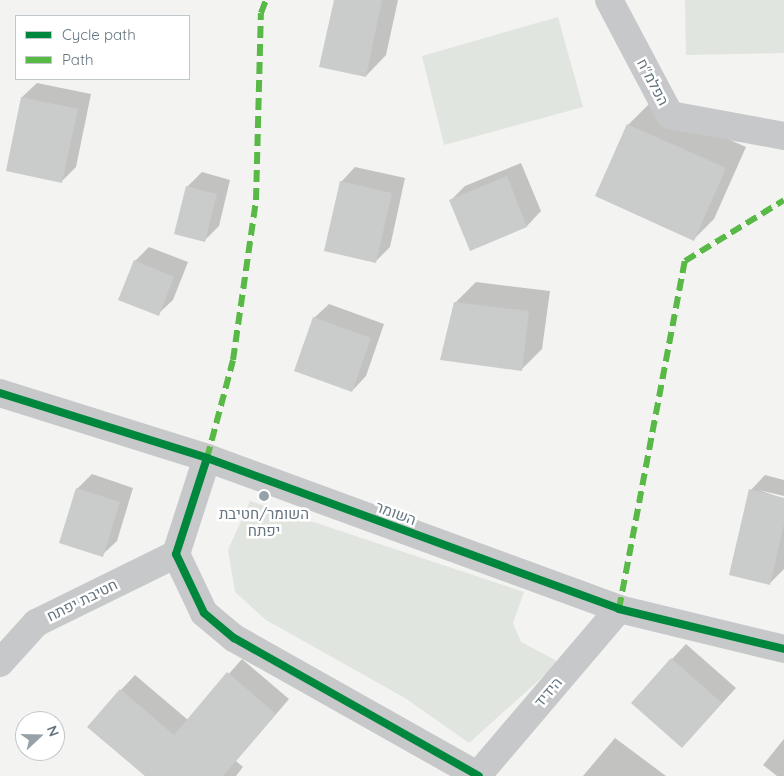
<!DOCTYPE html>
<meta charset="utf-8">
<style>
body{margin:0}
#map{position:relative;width:784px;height:776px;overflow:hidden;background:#f3f3f1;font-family:Quicksand,Heebo,sans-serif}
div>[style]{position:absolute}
.green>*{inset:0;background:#e1e5df}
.shadow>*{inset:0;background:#0003}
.building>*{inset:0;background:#cacbcb}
.street>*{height:28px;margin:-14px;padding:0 14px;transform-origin:14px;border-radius:14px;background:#c7c8c9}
.quiet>*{height:6px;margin-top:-3px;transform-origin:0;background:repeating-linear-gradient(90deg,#58b947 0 12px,transparent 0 18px)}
.cycleway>*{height:8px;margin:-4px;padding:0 4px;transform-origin:4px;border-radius:4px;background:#00873e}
.dots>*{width:14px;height:14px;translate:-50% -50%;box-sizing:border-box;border:2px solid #fff;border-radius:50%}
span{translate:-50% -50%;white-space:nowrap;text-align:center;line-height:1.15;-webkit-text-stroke:5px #fff;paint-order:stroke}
.street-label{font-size:15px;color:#647580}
.poi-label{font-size:15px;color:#647580}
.legend{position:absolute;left:15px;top:15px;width:175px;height:65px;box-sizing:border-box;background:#fff;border:1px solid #c1c8cc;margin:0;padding:6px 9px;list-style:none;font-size:15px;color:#647580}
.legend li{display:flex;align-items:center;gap:10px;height:25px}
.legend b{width:25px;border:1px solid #c1c8cc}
.north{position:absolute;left:15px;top:711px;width:50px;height:50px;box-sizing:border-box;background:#fff;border:1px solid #c1c8cc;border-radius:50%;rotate:69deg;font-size:14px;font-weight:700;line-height:20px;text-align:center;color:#647580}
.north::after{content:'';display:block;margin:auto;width:18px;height:22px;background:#96a1a8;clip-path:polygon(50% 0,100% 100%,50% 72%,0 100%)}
</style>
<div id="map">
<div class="green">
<i style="clip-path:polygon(685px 0,784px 0,784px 53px,686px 55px)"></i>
<i style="clip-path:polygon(558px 17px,583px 107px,444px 145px,422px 56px)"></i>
<i style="clip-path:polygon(250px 501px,524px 592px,513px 623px,521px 642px,559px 662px,469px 743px,405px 698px,266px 620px,235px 592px,228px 550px)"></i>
</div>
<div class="shadow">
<i style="clip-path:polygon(335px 0,398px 0,386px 55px,366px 76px)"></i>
<i style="clip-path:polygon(37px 83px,91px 94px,76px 167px,62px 181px,8px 170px,22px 97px)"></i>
<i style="clip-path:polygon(649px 104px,746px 147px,714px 219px,693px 240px,628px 125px)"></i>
<i style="clip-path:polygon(521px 163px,541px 211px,527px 226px,470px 249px,451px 200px,465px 186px)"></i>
<i style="clip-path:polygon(355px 167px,405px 178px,390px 247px,375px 262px,341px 182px)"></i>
<i style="clip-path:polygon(202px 172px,230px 180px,219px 226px,204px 241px,187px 187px)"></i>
<i style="clip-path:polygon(149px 247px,188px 262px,173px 300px,158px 314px,135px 261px)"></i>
<i style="clip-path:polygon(476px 282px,550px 291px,542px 349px,521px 370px,455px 303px)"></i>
<i style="clip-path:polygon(329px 304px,384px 324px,366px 376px,352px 391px,314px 318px)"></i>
<i style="clip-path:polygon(92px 474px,133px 488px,117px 541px,102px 555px,77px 489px)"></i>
<i style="clip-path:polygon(765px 475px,784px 480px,784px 496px,759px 490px,784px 499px,784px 569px,769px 584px,751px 490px)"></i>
<i style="clip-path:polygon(686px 644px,736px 688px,682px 747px,672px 659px)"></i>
<i style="clip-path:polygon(242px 659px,289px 699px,236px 761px,243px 767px,236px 776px,149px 776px,121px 690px,135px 675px,188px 720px)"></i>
<i style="clip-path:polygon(615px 738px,666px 776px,583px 776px)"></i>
<i style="clip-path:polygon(784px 739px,784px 776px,777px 776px,763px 765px)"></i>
</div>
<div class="building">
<i style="clip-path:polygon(334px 0,382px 0,366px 77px,319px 67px)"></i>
<i style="clip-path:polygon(21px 97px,78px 109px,62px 183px,6px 171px)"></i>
<i style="clip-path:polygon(627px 124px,726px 168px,694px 241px,595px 196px)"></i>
<i style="clip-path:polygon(507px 176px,527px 227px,470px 251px,449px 200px)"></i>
<i style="clip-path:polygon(340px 181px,392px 193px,376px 263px,324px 251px)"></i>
<i style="clip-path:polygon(186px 186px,217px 194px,205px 242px,174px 234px)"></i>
<i style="clip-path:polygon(134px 260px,174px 277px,159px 316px,118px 300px)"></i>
<i style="clip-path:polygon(454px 302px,529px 311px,522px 371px,440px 360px)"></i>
<i style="clip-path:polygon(313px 317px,371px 338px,352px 392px,294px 371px)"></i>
<i style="clip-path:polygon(76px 488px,120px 502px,103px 557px,59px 543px)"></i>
<i style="clip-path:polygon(749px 489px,784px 498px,784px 524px,770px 585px,729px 575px)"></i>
<i style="clip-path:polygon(671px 658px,722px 703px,682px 748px,631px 703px)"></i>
<i style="clip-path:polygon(227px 672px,276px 714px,223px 776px,145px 776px,87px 727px,120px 689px,174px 735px)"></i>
</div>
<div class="street">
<i style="left:609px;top:0;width:130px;rotate:62.1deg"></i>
<i style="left:670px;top:115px;width:116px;rotate:10.4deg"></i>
<i style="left:0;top:393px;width:217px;rotate:17.4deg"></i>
<i style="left:207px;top:458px;width:439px;rotate:20.1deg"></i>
<i style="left:619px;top:609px;width:170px;rotate:13.6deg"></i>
<i style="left:207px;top:458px;width:101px;rotate:107.9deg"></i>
<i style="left:176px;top:554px;width:65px;rotate:64.6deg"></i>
<i style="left:204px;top:613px;width:39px;rotate:40deg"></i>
<i style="left:234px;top:638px;width:281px;rotate:29.4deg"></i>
<i style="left:0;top:663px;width:54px;rotate:-48deg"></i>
<i style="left:36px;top:623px;width:156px;rotate:-26.2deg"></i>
<i style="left:477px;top:776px;width:219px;rotate:-49.6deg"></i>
</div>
<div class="quiet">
<i style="left:207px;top:458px;width:101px;rotate:-75.1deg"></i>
<i style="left:233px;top:360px;width:162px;rotate:-81.8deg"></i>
<i style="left:256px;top:200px;width:187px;rotate:-88.5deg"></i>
<i style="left:261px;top:13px;width:14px;rotate:-69deg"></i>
<i style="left:619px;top:609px;width:354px;rotate:-79.3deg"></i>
<i style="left:685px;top:261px;width:116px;rotate:-31.6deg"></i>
</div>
<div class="cycleway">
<i style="left:0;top:393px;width:217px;rotate:17.4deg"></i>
<i style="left:207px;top:458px;width:439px;rotate:20.1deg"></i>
<i style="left:619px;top:609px;width:170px;rotate:13.6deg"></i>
<i style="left:207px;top:458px;width:101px;rotate:107.9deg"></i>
<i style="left:176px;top:554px;width:65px;rotate:64.6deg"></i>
<i style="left:204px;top:613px;width:39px;rotate:40deg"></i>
<i style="left:234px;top:638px;width:281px;rotate:29.4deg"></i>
</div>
<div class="dots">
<i style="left:264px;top:496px;background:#96a1a8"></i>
</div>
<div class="street-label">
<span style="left:653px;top:82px;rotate:62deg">הפלמ"ח</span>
<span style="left:396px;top:513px;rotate:20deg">השומר</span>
<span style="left:82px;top:600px;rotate:-26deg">חטיבת יפתח</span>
<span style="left:548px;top:692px;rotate:-50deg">הידיד</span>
</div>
<div class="poi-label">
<span style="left:264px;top:522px">השומר/חטיבת<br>יפתח</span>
</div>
<ul class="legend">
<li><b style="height:6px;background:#00873e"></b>Cycle path</li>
<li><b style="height:6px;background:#58b947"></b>Path</li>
</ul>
<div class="north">N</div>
</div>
